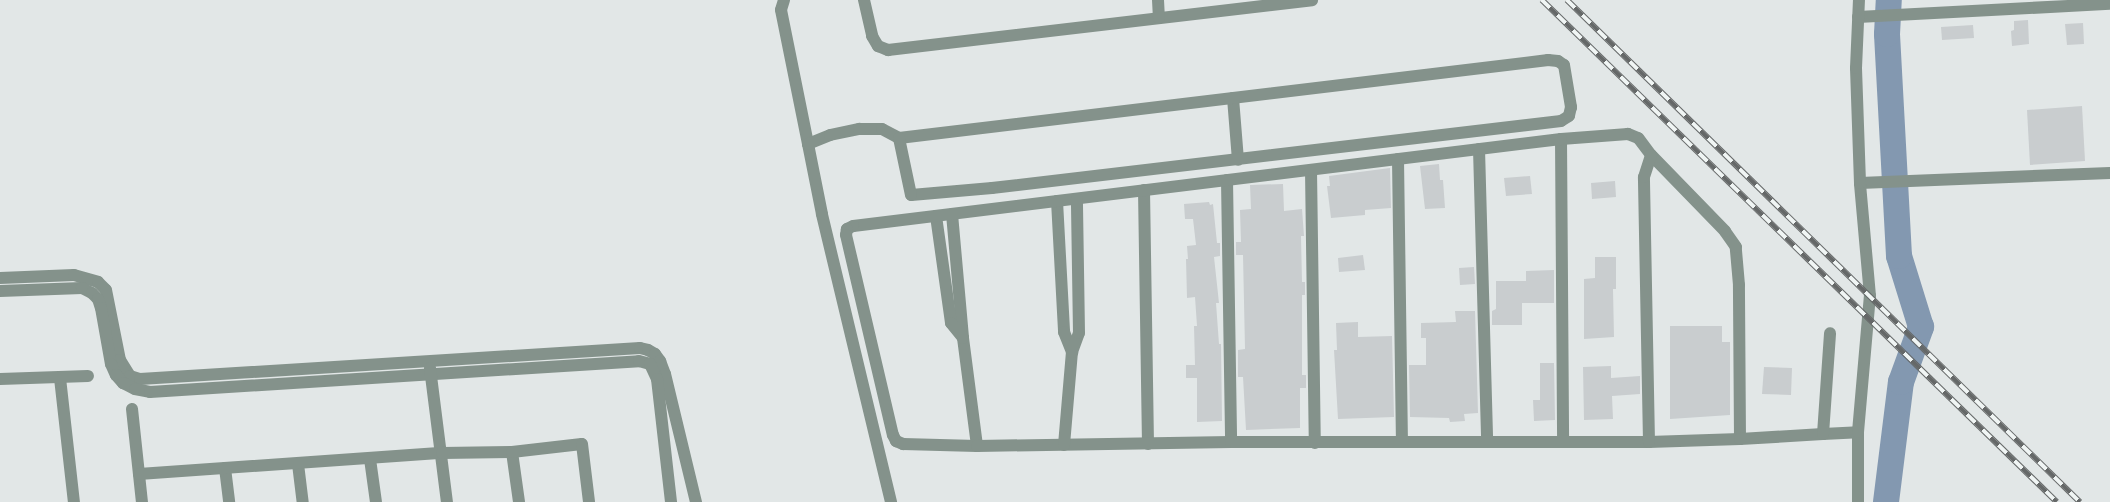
<!DOCTYPE html>
<style>
body{margin:0}
#map{position:relative;width:2110px;height:502px;overflow:hidden;background:#e2e7e7;font-family:"PT Serif",serif}
div>[style]{position:absolute}
.river>*{height:26px;margin:-13px;padding:0 13px;transform-origin:13px;border-radius:13px;background:#8398b0}
.building>*{inset:0;background:#c9cdcf}
.minor>*{height:12px;margin:-6px;padding:0 6px;transform-origin:6px;border-radius:6px;background:#84928b}
.rail>*{height:5.5px;margin-top:-2.75px;transform-origin:0;background:repeating-linear-gradient(90deg,#f0f5f4 0 11px,#656868 0 22px);box-sizing:border-box;border-block:1px solid #656868}
span{translate:-50% -50%;white-space:nowrap;text-align:center;line-height:1.15;-webkit-text-stroke:5px #f0f5f4;paint-order:stroke}
</style>
<div id="map">
<div class="river">
<i style="left:1886px;top:502px;width:121px;rotate:-82.9deg"></i>
<i style="left:1901px;top:382px;width:59px;rotate:-70deg"></i>
<i style="left:1921px;top:327px;width:74px;rotate:-107.2deg"></i>
<i style="left:1899px;top:256px;width:222px;rotate:-93.1deg"></i>
<i style="left:1887px;top:34px;width:34px;rotate:-87deg"></i>
</div>
<div class="building">
<i style="clip-path:polygon(2028px 20px,2029px 44px,2012px 46px,2011px 31px,2014px 30px,2014px 21px)"></i>
<i style="clip-path:polygon(2083px 23px,2084px 44px,2067px 45px,2065px 24px)"></i>
<i style="clip-path:polygon(1973px 25px,1974px 38px,1942px 40px,1941px 27px)"></i>
<i style="clip-path:polygon(2082px 106px,2085px 161px,2030px 165px,2027px 110px)"></i>
<i style="clip-path:polygon(1439px 164px,1440px 180px,1443px 180px,1445px 208px,1425px 209px,1420px 166px)"></i>
<i style="clip-path:polygon(1390px 168px,1391px 208px,1365px 210px,1365px 215px,1331px 218px,1327px 186px,1330px 186px,1329px 176px)"></i>
<i style="clip-path:polygon(1530px 176px,1532px 194px,1506px 196px,1504px 178px)"></i>
<i style="clip-path:polygon(1615px 181px,1616px 197px,1592px 199px,1591px 183px)"></i>
<i style="clip-path:polygon(1283px 184px,1284px 211px,1302px 209px,1304px 236px,1301px 236px,1302px 282px,1305px 282px,1305px 295px,1302px 295px,1302px 375px,1306px 375px,1306px 388px,1300px 388px,1300px 428px,1246px 430px,1243px 377px,1238px 377px,1238px 350px,1245px 349px,1243px 255px,1236px 255px,1236px 242px,1241px 242px,1240px 210px,1251px 209px,1250px 185px)"></i>
<i style="clip-path:polygon(1209px 202px,1210px 205px,1213px 204px,1217px 243px,1220px 243px,1220px 256px,1214px 257px,1219px 303px,1216px 303px,1219px 344px,1221px 344px,1222px 421px,1197px 422px,1197px 378px,1186px 378px,1186px 365px,1195px 365px,1194px 326px,1197px 326px,1195px 297px,1187px 298px,1186px 259px,1188px 259px,1187px 246px,1196px 245px,1193px 219px,1185px 219px,1184px 204px)"></i>
<i style="clip-path:polygon(1363px 255px,1365px 270px,1339px 272px,1338px 258px)"></i>
<i style="clip-path:polygon(1595px 257px,1616px 257px,1616px 289px,1613px 289px,1614px 337px,1584px 339px,1584px 279px,1595px 278px)"></i>
<i style="clip-path:polygon(1474px 267px,1475px 284px,1460px 285px,1459px 268px)"></i>
<i style="clip-path:polygon(1554px 270px,1554px 303px,1522px 303px,1522px 325px,1492px 325px,1492px 311px,1496px 309px,1496px 281px,1526px 281px,1526px 271px)"></i>
<i style="clip-path:polygon(1455px 311px,1475px 311px,1478px 413px,1464px 414px,1465px 421px,1450px 422px,1449px 418px,1410px 417px,1409px 365px,1426px 365px,1426px 338px,1421px 338px,1421px 323px,1456px 322px)"></i>
<i style="clip-path:polygon(1358px 322px,1358px 337px,1392px 336px,1394px 417px,1338px 419px,1334px 350px,1337px 350px,1336px 323px)"></i>
<i style="clip-path:polygon(1670px 326px,1722px 326px,1722px 342px,1730px 342px,1730px 415px,1670px 419px)"></i>
<i style="clip-path:polygon(1540px 363px,1554px 363px,1555px 420px,1534px 421px,1533px 400px,1540px 400px)"></i>
<i style="clip-path:polygon(1611px 366px,1611px 378px,1640px 376px,1640px 394px,1612px 396px,1613px 419px,1584px 420px,1583px 367px)"></i>
<i style="clip-path:polygon(1764px 367px,1792px 368px,1791px 395px,1762px 394px)"></i>
</div>
<div class="minor">
<i style="left:784px;top:0;width:10px;rotate:107deg"></i>
<i style="left:781px;top:10px;width:137px;rotate:78.6deg"></i>
<i style="left:864px;top:0;width:37px;rotate:77deg"></i>
<i style="left:872px;top:36px;width:12px;rotate:59deg"></i>
<i style="left:878px;top:46px;width:11px;rotate:22deg"></i>
<i style="left:888px;top:50px;width:427px;rotate:-6.7deg"></i>
<i style="left:1158px;top:0;width:18px;rotate:87deg"></i>
<i style="left:1858px;top:17px;width:252px;rotate:-3deg"></i>
<i style="left:1233px;top:98px;width:62px;rotate:85.4deg"></i>
<i style="left:1561px;top:139px;width:302px;rotate:89.6deg"></i>
<i style="left:1479px;top:149px;width:293px;rotate:88.4deg"></i>
<i style="left:1398px;top:159px;width:283px;rotate:89.2deg"></i>
<i style="left:1311px;top:170px;width:273px;rotate:89.2deg"></i>
<i style="left:1227px;top:180px;width:262px;rotate:89.1deg"></i>
<i style="left:1860px;top:183px;width:250px;rotate:-2.3deg"></i>
<i style="left:1144px;top:190px;width:254px;rotate:89.1deg"></i>
<i style="left:1057px;top:201px;width:131px;rotate:86.9deg"></i>
<i style="left:1064px;top:332px;width:22px;rotate:68deg"></i>
<i style="left:952px;top:214px;width:124px;rotate:84.9deg"></i>
<i style="left:963px;top:338px;width:109px;rotate:82.6deg"></i>
<i style="left:936px;top:216px;width:108px;rotate:82deg"></i>
<i style="left:951px;top:323px;width:19px;rotate:51deg"></i>
<i style="left:0;top:278px;width:74px;rotate:-2.3deg"></i>
<i style="left:74px;top:275px;width:25px;rotate:16deg"></i>
<i style="left:98px;top:282px;width:11px;rotate:45deg"></i>
<i style="left:106px;top:290px;width:71px;rotate:78.7deg"></i>
<i style="left:120px;top:360px;width:19px;rotate:58deg"></i>
<i style="left:130px;top:376px;width:10px;rotate:17deg"></i>
<i style="left:140px;top:379px;width:501px;rotate:-3.55deg"></i>
<i style="left:640px;top:348px;width:8px;rotate:14deg"></i>
<i style="left:648px;top:350px;width:8px;rotate:30deg"></i>
<i style="left:655px;top:354px;width:9px;rotate:54deg"></i>
<i style="left:660px;top:361px;width:14px;rotate:69deg"></i>
<i style="left:665px;top:374px;width:132px;rotate:76.4deg"></i>
<i style="left:0;top:291px;width:82px;rotate:-2.1deg"></i>
<i style="left:82px;top:288px;width:11px;rotate:27deg"></i>
<i style="left:92px;top:293px;width:8px;rotate:45deg"></i>
<i style="left:98px;top:299px;width:9px;rotate:72deg"></i>
<i style="left:101px;top:308px;width:57px;rotate:79.9deg"></i>
<i style="left:111px;top:364px;width:12px;rotate:66deg"></i>
<i style="left:116px;top:375px;width:11px;rotate:49deg"></i>
<i style="left:123px;top:383px;width:13px;rotate:27deg"></i>
<i style="left:135px;top:389px;width:15px;rotate:11deg"></i>
<i style="left:150px;top:392px;width:490px;rotate:-3.6deg"></i>
<i style="left:639px;top:361px;width:11px;rotate:15deg"></i>
<i style="left:650px;top:364px;width:17px;rotate:65deg"></i>
<i style="left:657px;top:379px;width:124px;rotate:83.5deg"></i>
<i style="left:430px;top:368px;width:135px;rotate:82.8deg"></i>
<i style="left:60px;top:378px;width:125px;rotate:83.6deg"></i>
<i style="left:0;top:379px;width:88px;rotate:-2deg"></i>
<i style="left:132px;top:409px;width:94px;rotate:83.9deg"></i>
<i style="left:1823px;top:434px;width:35px;rotate:-3deg"></i>
<i style="left:1740px;top:439px;width:154px;rotate:-90.4deg"></i>
<i style="left:1739px;top:285px;width:38px;rotate:-95deg"></i>
<i style="left:1736px;top:247px;width:19px;rotate:-125deg"></i>
<i style="left:1725px;top:231px;width:106px;rotate:-134.2deg"></i>
<i style="left:1651px;top:155px;width:21px;rotate:-127deg"></i>
<i style="left:1638px;top:138px;width:11px;rotate:-158deg"></i>
<i style="left:1628px;top:134px;width:67px;rotate:175.7deg"></i>
<i style="left:1561px;top:139px;width:713px;rotate:172.99deg"></i>
<i style="left:853px;top:226px;width:7px;rotate:153deg"></i>
<i style="left:847px;top:229px;width:6px;rotate:99deg"></i>
<i style="left:846px;top:235px;width:205px;rotate:76.8deg"></i>
<i style="left:893px;top:435px;width:7px;rotate:63deg"></i>
<i style="left:896px;top:441px;width:8px;rotate:23deg"></i>
<i style="left:903px;top:444px;width:74px;rotate:1.5deg"></i>
<i style="left:977px;top:446px;width:254px;rotate:-0.9deg"></i>
<i style="left:1231px;top:442px;width:418px"></i>
<i style="left:1649px;top:442px;width:91px;rotate:-1.9deg"></i>
<i style="left:1740px;top:439px;width:83px;rotate:-3.4deg"></i>
<i style="left:1823px;top:434px;width:101px;rotate:-86deg"></i>
<i style="left:1649px;top:442px;width:265px;rotate:-91.1deg"></i>
<i style="left:1644px;top:177px;width:23px;rotate:-72deg"></i>
<i style="left:1064px;top:445px;width:93px;rotate:-85.1deg"></i>
<i style="left:1072px;top:352px;width:20px;rotate:-70deg"></i>
<i style="left:1079px;top:333px;width:134px;rotate:-90.9deg"></i>
<i style="left:512px;top:452px;width:50px;rotate:82deg"></i>
<i style="left:370px;top:459px;width:43px;rotate:82.1deg"></i>
<i style="left:298px;top:464px;width:38px;rotate:83deg"></i>
<i style="left:225px;top:468px;width:34px;rotate:83deg"></i>
<i style="left:139px;top:474px;width:304px;rotate:-4deg"></i>
<i style="left:442px;top:453px;width:70px;rotate:-0.8deg"></i>
<i style="left:512px;top:452px;width:70px;rotate:-6.5deg"></i>
<i style="left:582px;top:444px;width:58px;rotate:83.1deg"></i>
<i style="left:891px;top:502px;width:296px;rotate:-103.5deg"></i>
<i style="left:822px;top:214px;width:71px;rotate:-101.3deg"></i>
<i style="left:808px;top:144px;width:24px;rotate:-22deg"></i>
<i style="left:830px;top:135px;width:30px;rotate:-12deg"></i>
<i style="left:859px;top:129px;width:23px"></i>
<i style="left:882px;top:129px;width:19px;rotate:28deg"></i>
<i style="left:899px;top:138px;width:654px;rotate:-6.85deg"></i>
<i style="left:1548px;top:60px;width:10px;rotate:6deg"></i>
<i style="left:1558px;top:61px;width:7px;rotate:34deg"></i>
<i style="left:1564px;top:65px;width:43px;rotate:80.5deg"></i>
<i style="left:1571px;top:107px;width:9px;rotate:103deg"></i>
<i style="left:1569px;top:116px;width:9px;rotate:148deg"></i>
<i style="left:1561px;top:121px;width:573px;rotate:173.28deg"></i>
<i style="left:992px;top:188px;width:81px;rotate:175.1deg"></i>
<i style="left:911px;top:195px;width:58px;rotate:-101.9deg"></i>
<i style="left:1858px;top:502px;width:70px;rotate:-90deg"></i>
<i style="left:1858px;top:432px;width:137px;rotate:-85deg"></i>
<i style="left:1870px;top:296px;width:113px;rotate:-95.1deg"></i>
<i style="left:1860px;top:183px;width:115px;rotate:-92deg"></i>
<i style="left:1856px;top:68px;width:68px;rotate:-87.5deg"></i>
</div>
<div class="rail">
<i style="left:1542px;top:0;width:719px;rotate:44.27deg"></i>
<i style="left:1567px;top:0;width:718px;rotate:44.38deg"></i>
</div>
</div>
